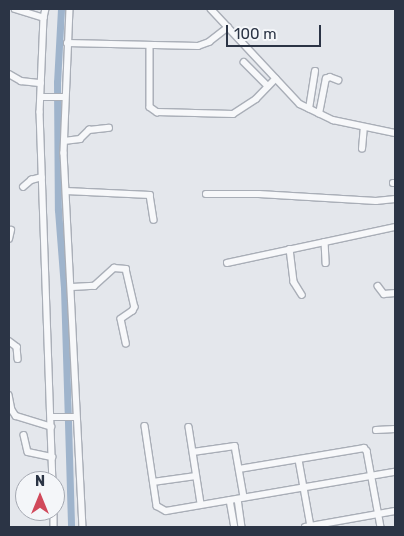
<!DOCTYPE html>
<style>
body{margin:0}
#map{position:relative;width:404px;height:536px;overflow:hidden;background:#e4e7ec;font-family:Rubik,sans-serif}
div>[style]{position:absolute}
.canal>*{height:7px;margin:-3.5px;padding:0 3.5px;transform-origin:3.5px;border-radius:3.5px;background:#9fb4cc}
.roads{filter:drop-shadow(1px 0 #a9aeb7) drop-shadow(-1px 0 #a9aeb7) drop-shadow(0 1px #a9aeb7) drop-shadow(0 -1px #a9aeb7)}
.minor>*{height:5.5px;margin:-2.75px;padding:0 2.75px;transform-origin:2.75px;border-radius:2.75px;background:#f7f8fa}
span{translate:-50% -50%;white-space:nowrap;text-align:center;line-height:1.15;-webkit-text-stroke:4.5px #f4f6f9;paint-order:stroke}
.frame{position:absolute;inset:0;border:10px solid #2b3445;pointer-events:none}
.north{position:absolute;left:15px;top:471px;width:50px;height:50px;box-sizing:border-box;background:#f4f6f9;border:1px solid #a4a8b1;border-radius:50%;rotate:0deg;font-size:14px;font-weight:700;line-height:20px;text-align:center;color:#2b3445}
.north::after{content:'';display:block;margin:auto;width:18px;height:22px;background:#d1495b;clip-path:polygon(50% 0,100% 100%,50% 72%,0 100%)}
.scale{position:absolute;left:226px;top:25px;width:95px;height:22px;box-sizing:border-box;border:2px solid #2b3445;border-top:0;padding-left:6px;font-size:15px;line-height:18px;white-space:nowrap;color:#2b3445;-webkit-text-stroke:4px #f4f6f9;paint-order:stroke}
</style>
<div id="map">
<div class="canal">
<i style="left:61px;top:9px;width:73px;rotate:93.1deg"></i>
<i style="left:57px;top:82px;width:128px;rotate:89.6deg"></i>
<i style="left:58px;top:210px;width:78px;rotate:85.6deg"></i>
<i style="left:64px;top:288px;width:239px;rotate:88.3deg"></i>
</div>
<div class="roads">
<div class="minor">
<i style="left:15px;top:9px;width:30px;rotate:17deg"></i>
<i style="left:46px;top:9px;width:9px;rotate:103deg"></i>
<i style="left:44px;top:18px;width:94px;rotate:92.4deg"></i>
<i style="left:40px;top:112px;width:369px;rotate:88deg"></i>
<i style="left:70px;top:9px;width:144px;rotate:92.4deg"></i>
<i style="left:64px;top:153px;width:374px;rotate:87.1deg"></i>
<i style="left:211px;top:9px;width:130px;rotate:46.9deg"></i>
<i style="left:300px;top:104px;width:37px;rotate:26deg"></i>
<i style="left:333px;top:120px;width:63px;rotate:11.8deg"></i>
<i style="left:67px;top:43px;width:131px;rotate:1.3deg"></i>
<i style="left:198px;top:46px;width:12px;rotate:-20deg"></i>
<i style="left:209px;top:42px;width:24px;rotate:-38deg"></i>
<i style="left:150px;top:46px;width:61px;rotate:90deg"></i>
<i style="left:150px;top:107px;width:9px;rotate:36deg"></i>
<i style="left:157px;top:112px;width:76px;rotate:1.5deg"></i>
<i style="left:233px;top:114px;width:27px;rotate:-33deg"></i>
<i style="left:256px;top:99px;width:28px;rotate:-46deg"></i>
<i style="left:244px;top:62px;width:34px;rotate:45deg"></i>
<i style="left:9px;top:74px;width:14px;rotate:30deg"></i>
<i style="left:21px;top:81px;width:20px;rotate:6deg"></i>
<i style="left:41px;top:97px;width:24px"></i>
<i style="left:309px;top:109px;width:38px;rotate:-81deg"></i>
<i style="left:319px;top:114px;width:36px;rotate:-79deg"></i>
<i style="left:326px;top:79px;width:4px;rotate:-27deg"></i>
<i style="left:330px;top:77px;width:9px;rotate:21deg"></i>
<i style="left:64px;top:141px;width:16px;rotate:-7deg"></i>
<i style="left:80px;top:139px;width:13px;rotate:-45deg"></i>
<i style="left:89px;top:130px;width:20px;rotate:-6deg"></i>
<i style="left:362px;top:149px;width:21px;rotate:-85deg"></i>
<i style="left:393px;top:183px;width:2px"></i>
<i style="left:23px;top:187px;width:11px;rotate:-41deg"></i>
<i style="left:31px;top:180px;width:11px;rotate:-15deg"></i>
<i style="left:66px;top:191px;width:84px;rotate:2.7deg"></i>
<i style="left:150px;top:195px;width:25px;rotate:81deg"></i>
<i style="left:206px;top:194px;width:53px"></i>
<i style="left:259px;top:194px;width:117px;rotate:3.4deg"></i>
<i style="left:376px;top:201px;width:19px;rotate:-6deg"></i>
<i style="left:9px;top:239px;width:9px;rotate:-77deg"></i>
<i style="left:325px;top:242px;width:21px;rotate:87deg"></i>
<i style="left:290px;top:249px;width:33px;rotate:83deg"></i>
<i style="left:294px;top:282px;width:15px;rotate:58deg"></i>
<i style="left:227px;top:263px;width:172px;rotate:-12.1deg"></i>
<i style="left:378px;top:286px;width:10px;rotate:53deg"></i>
<i style="left:384px;top:294px;width:11px;rotate:-5deg"></i>
<i style="left:72px;top:287px;width:22px;rotate:-3deg"></i>
<i style="left:94px;top:286px;width:27px;rotate:-42deg"></i>
<i style="left:114px;top:268px;width:12px;rotate:5deg"></i>
<i style="left:126px;top:269px;width:39px;rotate:77deg"></i>
<i style="left:135px;top:307px;width:4px;rotate:117deg"></i>
<i style="left:133px;top:311px;width:14px;rotate:146deg"></i>
<i style="left:121px;top:319px;width:25px;rotate:78deg"></i>
<i style="left:9px;top:341px;width:10px;rotate:37deg"></i>
<i style="left:17px;top:347px;width:12px;rotate:85deg"></i>
<i style="left:9px;top:395px;width:15px;rotate:79deg"></i>
<i style="left:12px;top:410px;width:7px;rotate:56deg"></i>
<i style="left:16px;top:416px;width:37px;rotate:17deg"></i>
<i style="left:51px;top:417px;width:25px"></i>
<i style="left:145px;top:426px;width:81px;rotate:81.5deg"></i>
<i style="left:157px;top:506px;width:10px;rotate:29deg"></i>
<i style="left:166px;top:511px;width:232px;rotate:-9.7deg"></i>
<i style="left:189px;top:427px;width:78px;rotate:81.1deg"></i>
<i style="left:376px;top:430px;width:19px;rotate:-3deg"></i>
<i style="left:24px;top:435px;width:17px;rotate:77deg"></i>
<i style="left:28px;top:452px;width:25px;rotate:12deg"></i>
<i style="left:193px;top:452px;width:42px;rotate:-8.1deg"></i>
<i style="left:235px;top:446px;width:52px;rotate:80deg"></i>
<i style="left:299px;top:460px;width:68px;rotate:79.8deg"></i>
<i style="left:239px;top:469px;width:127px;rotate:-9.5deg"></i>
<i style="left:364px;top:448px;width:4px;rotate:45deg"></i>
<i style="left:367px;top:451px;width:77px;rotate:79.6deg"></i>
<i style="left:153px;top:482px;width:43px;rotate:-7.9deg"></i>
<i style="left:238px;top:499px;width:28px;rotate:82deg"></i>
<i style="left:230px;top:500px;width:27px;rotate:80deg"></i>
<i style="left:54px;top:511px;width:16px;rotate:90deg"></i>
<i style="left:305px;top:527px;width:91px;rotate:-10.1deg"></i>
</div>
</div>
<div class="frame"></div>
<div class="north">N</div>
<div class="scale">100 m</div>
</div>
